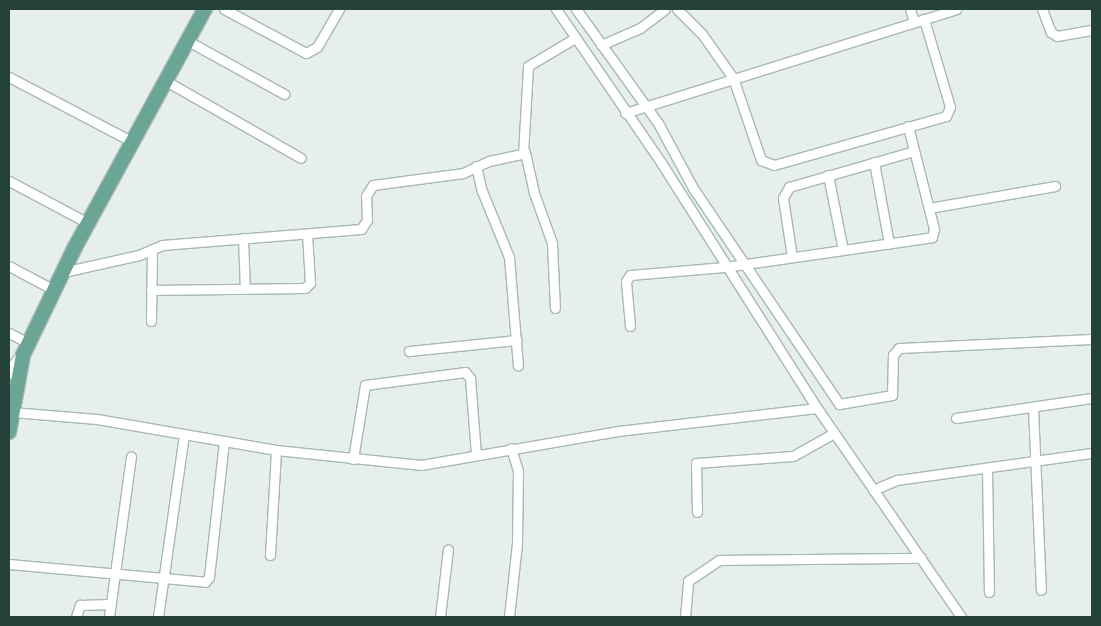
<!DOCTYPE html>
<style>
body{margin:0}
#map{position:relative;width:1101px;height:626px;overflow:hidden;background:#e6efeb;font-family:Ubuntu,sans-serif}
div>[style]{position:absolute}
.roads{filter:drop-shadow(1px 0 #a8b8b2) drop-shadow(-1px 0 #a8b8b2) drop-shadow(0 1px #a8b8b2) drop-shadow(0 -1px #a8b8b2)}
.street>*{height:9px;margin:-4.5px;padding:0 4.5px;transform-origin:4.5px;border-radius:4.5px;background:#fff}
.secondary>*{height:12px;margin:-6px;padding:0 6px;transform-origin:6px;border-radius:6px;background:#fff}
.primary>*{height:14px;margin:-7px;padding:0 7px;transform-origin:7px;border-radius:7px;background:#6aa596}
span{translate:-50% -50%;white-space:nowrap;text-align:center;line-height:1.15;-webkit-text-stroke:4.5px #f7fbf9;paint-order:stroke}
.frame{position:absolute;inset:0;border:10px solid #24423a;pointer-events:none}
</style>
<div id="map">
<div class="roads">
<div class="street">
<i style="left:224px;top:9px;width:93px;rotate:28.2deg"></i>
<i style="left:306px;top:53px;width:13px;rotate:-29deg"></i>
<i style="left:317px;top:47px;width:44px;rotate:-59.9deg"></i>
<i style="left:556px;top:9px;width:188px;rotate:55.6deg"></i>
<i style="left:662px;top:164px;width:289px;rotate:57.6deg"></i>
<i style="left:817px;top:408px;width:254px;rotate:55.4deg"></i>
<i style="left:576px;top:9px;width:140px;rotate:54.3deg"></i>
<i style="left:658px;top:123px;width:74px;rotate:61.7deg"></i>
<i style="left:693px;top:188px;width:261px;rotate:55.9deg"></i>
<i style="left:839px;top:404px;width:54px;rotate:-9.6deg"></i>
<i style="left:892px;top:395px;width:40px;rotate:-88.6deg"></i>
<i style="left:893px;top:355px;width:9px;rotate:-49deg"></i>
<i style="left:899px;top:348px;width:193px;rotate:-2.7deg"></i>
<i style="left:677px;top:9px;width:35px;rotate:45deg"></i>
<i style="left:702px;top:34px;width:54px;rotate:54.8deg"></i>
<i style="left:733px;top:78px;width:87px;rotate:71.1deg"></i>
<i style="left:761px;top:160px;width:14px;rotate:21deg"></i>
<i style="left:774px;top:165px;width:179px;rotate:-15.9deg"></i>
<i style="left:946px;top:116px;width:10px;rotate:-66deg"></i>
<i style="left:950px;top:107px;width:92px;rotate:-106.5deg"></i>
<i style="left:910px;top:9px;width:14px;rotate:73deg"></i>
<i style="left:1042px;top:9px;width:25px;rotate:69deg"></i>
<i style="left:1051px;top:32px;width:7px;rotate:34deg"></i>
<i style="left:1057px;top:36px;width:36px;rotate:-10deg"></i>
<i style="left:188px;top:41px;width:110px;rotate:28.9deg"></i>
<i style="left:601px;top:45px;width:43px;rotate:-23.6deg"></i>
<i style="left:640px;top:28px;width:31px;rotate:-37deg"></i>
<i style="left:9px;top:77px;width:140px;rotate:27.7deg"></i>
<i style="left:166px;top:81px;width:155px;rotate:29.7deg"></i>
<i style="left:625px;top:113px;width:347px;rotate:-17.4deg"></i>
<i style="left:525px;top:152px;width:42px;rotate:77.6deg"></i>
<i style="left:534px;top:193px;width:53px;rotate:70.2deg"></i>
<i style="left:552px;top:243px;width:65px;rotate:87.4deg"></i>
<i style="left:874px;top:162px;width:83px;rotate:79.6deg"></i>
<i style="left:476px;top:166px;width:26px;rotate:77deg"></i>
<i style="left:482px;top:191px;width:71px;rotate:67.8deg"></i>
<i style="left:509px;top:257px;width:109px;rotate:85.3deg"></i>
<i style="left:828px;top:175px;width:76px;rotate:78.7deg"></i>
<i style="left:9px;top:181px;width:89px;rotate:28deg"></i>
<i style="left:929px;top:208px;width:128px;rotate:-9.9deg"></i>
<i style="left:243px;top:238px;width:51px;rotate:87.8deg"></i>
<i style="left:792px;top:257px;width:60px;rotate:-98.7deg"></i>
<i style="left:783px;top:198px;width:13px;rotate:-61deg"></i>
<i style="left:789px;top:187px;width:130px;rotate:-16.1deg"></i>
<i style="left:9px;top:266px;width:51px;rotate:28.1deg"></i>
<i style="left:63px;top:272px;width:78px;rotate:-12.6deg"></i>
<i style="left:139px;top:255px;width:25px;rotate:-23deg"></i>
<i style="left:162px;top:245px;width:200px;rotate:-4.6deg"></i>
<i style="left:361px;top:229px;width:11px;rotate:-56deg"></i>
<i style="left:367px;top:220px;width:24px;rotate:-92deg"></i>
<i style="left:366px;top:196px;width:13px;rotate:-58deg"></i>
<i style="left:373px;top:185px;width:91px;rotate:-7.6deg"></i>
<i style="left:463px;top:173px;width:29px;rotate:-25deg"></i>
<i style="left:489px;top:161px;width:35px;rotate:-12deg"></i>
<i style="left:523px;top:154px;width:88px;rotate:-86.7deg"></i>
<i style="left:528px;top:66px;width:55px;rotate:-30.8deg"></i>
<i style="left:151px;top:290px;width:154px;rotate:-0.7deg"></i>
<i style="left:305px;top:288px;width:7px;rotate:-45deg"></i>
<i style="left:310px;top:283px;width:49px;rotate:-93.5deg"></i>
<i style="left:151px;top:321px;width:72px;rotate:-89.2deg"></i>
<i style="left:630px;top:326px;width:45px;rotate:-95.1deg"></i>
<i style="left:626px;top:281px;width:7px;rotate:-56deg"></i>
<i style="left:630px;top:275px;width:95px;rotate:-4.8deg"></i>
<i style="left:725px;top:267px;width:209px;rotate:-8.2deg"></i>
<i style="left:932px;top:237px;width:8px;rotate:-76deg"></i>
<i style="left:934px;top:229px;width:106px;rotate:-104.2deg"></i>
<i style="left:9px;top:333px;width:22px;rotate:27deg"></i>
<i style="left:409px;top:351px;width:108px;rotate:-5.9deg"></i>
<i style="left:1033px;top:408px;width:182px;rotate:87.5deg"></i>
<i style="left:12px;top:412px;width:85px;rotate:4.7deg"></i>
<i style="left:97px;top:419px;width:182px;rotate:9.8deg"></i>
<i style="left:276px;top:450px;width:146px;rotate:5.9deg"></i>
<i style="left:421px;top:465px;width:200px;rotate:-9.8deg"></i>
<i style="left:618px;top:431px;width:200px;rotate:-6.6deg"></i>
<i style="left:956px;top:418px;width:137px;rotate:-8.4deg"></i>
<i style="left:353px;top:459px;width:75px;rotate:-80.8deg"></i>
<i style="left:365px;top:385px;width:101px;rotate:-7.4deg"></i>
<i style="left:465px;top:372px;width:8px;rotate:50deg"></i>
<i style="left:470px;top:378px;width:77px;rotate:85.5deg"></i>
<i style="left:987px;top:468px;width:124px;rotate:89.1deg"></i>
<i style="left:873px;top:490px;width:26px;rotate:-23deg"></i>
<i style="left:897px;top:480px;width:197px;rotate:-7.9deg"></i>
<i style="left:697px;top:512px;width:49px;rotate:-91.2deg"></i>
<i style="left:696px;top:463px;width:97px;rotate:-4.1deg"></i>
<i style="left:793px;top:456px;width:47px;rotate:-29.3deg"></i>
<i style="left:270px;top:555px;width:105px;rotate:-86.7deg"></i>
<i style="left:9px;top:564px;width:197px;rotate:5.2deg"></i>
<i style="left:205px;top:582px;width:6px;rotate:-51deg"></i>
<i style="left:209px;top:577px;width:137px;rotate:-83.7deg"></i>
<i style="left:76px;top:617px;width:13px;rotate:-72deg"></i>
<i style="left:80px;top:605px;width:30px;rotate:-2deg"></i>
<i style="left:109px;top:617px;width:162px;rotate:-82.2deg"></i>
<i style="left:158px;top:617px;width:184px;rotate:-81.9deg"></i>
<i style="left:440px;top:617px;width:68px;rotate:-83.3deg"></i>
<i style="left:509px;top:617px;width:74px;rotate:-83.8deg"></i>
<i style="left:517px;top:543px;width:72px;rotate:-89.2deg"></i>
<i style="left:518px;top:471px;width:24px;rotate:-107deg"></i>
<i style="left:685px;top:617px;width:36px;rotate:-85deg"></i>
<i style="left:688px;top:581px;width:37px;rotate:-34deg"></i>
<i style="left:719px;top:560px;width:202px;rotate:-0.6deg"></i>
</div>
<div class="secondary">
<i style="left:9px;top:373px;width:23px;rotate:-52deg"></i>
</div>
<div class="primary">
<i style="left:9px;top:432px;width:78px;rotate:-79.7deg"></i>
<i style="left:23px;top:355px;width:118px;rotate:-64.3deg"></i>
<i style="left:74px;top:249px;width:273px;rotate:-61.4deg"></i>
</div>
</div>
<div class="frame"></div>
</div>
